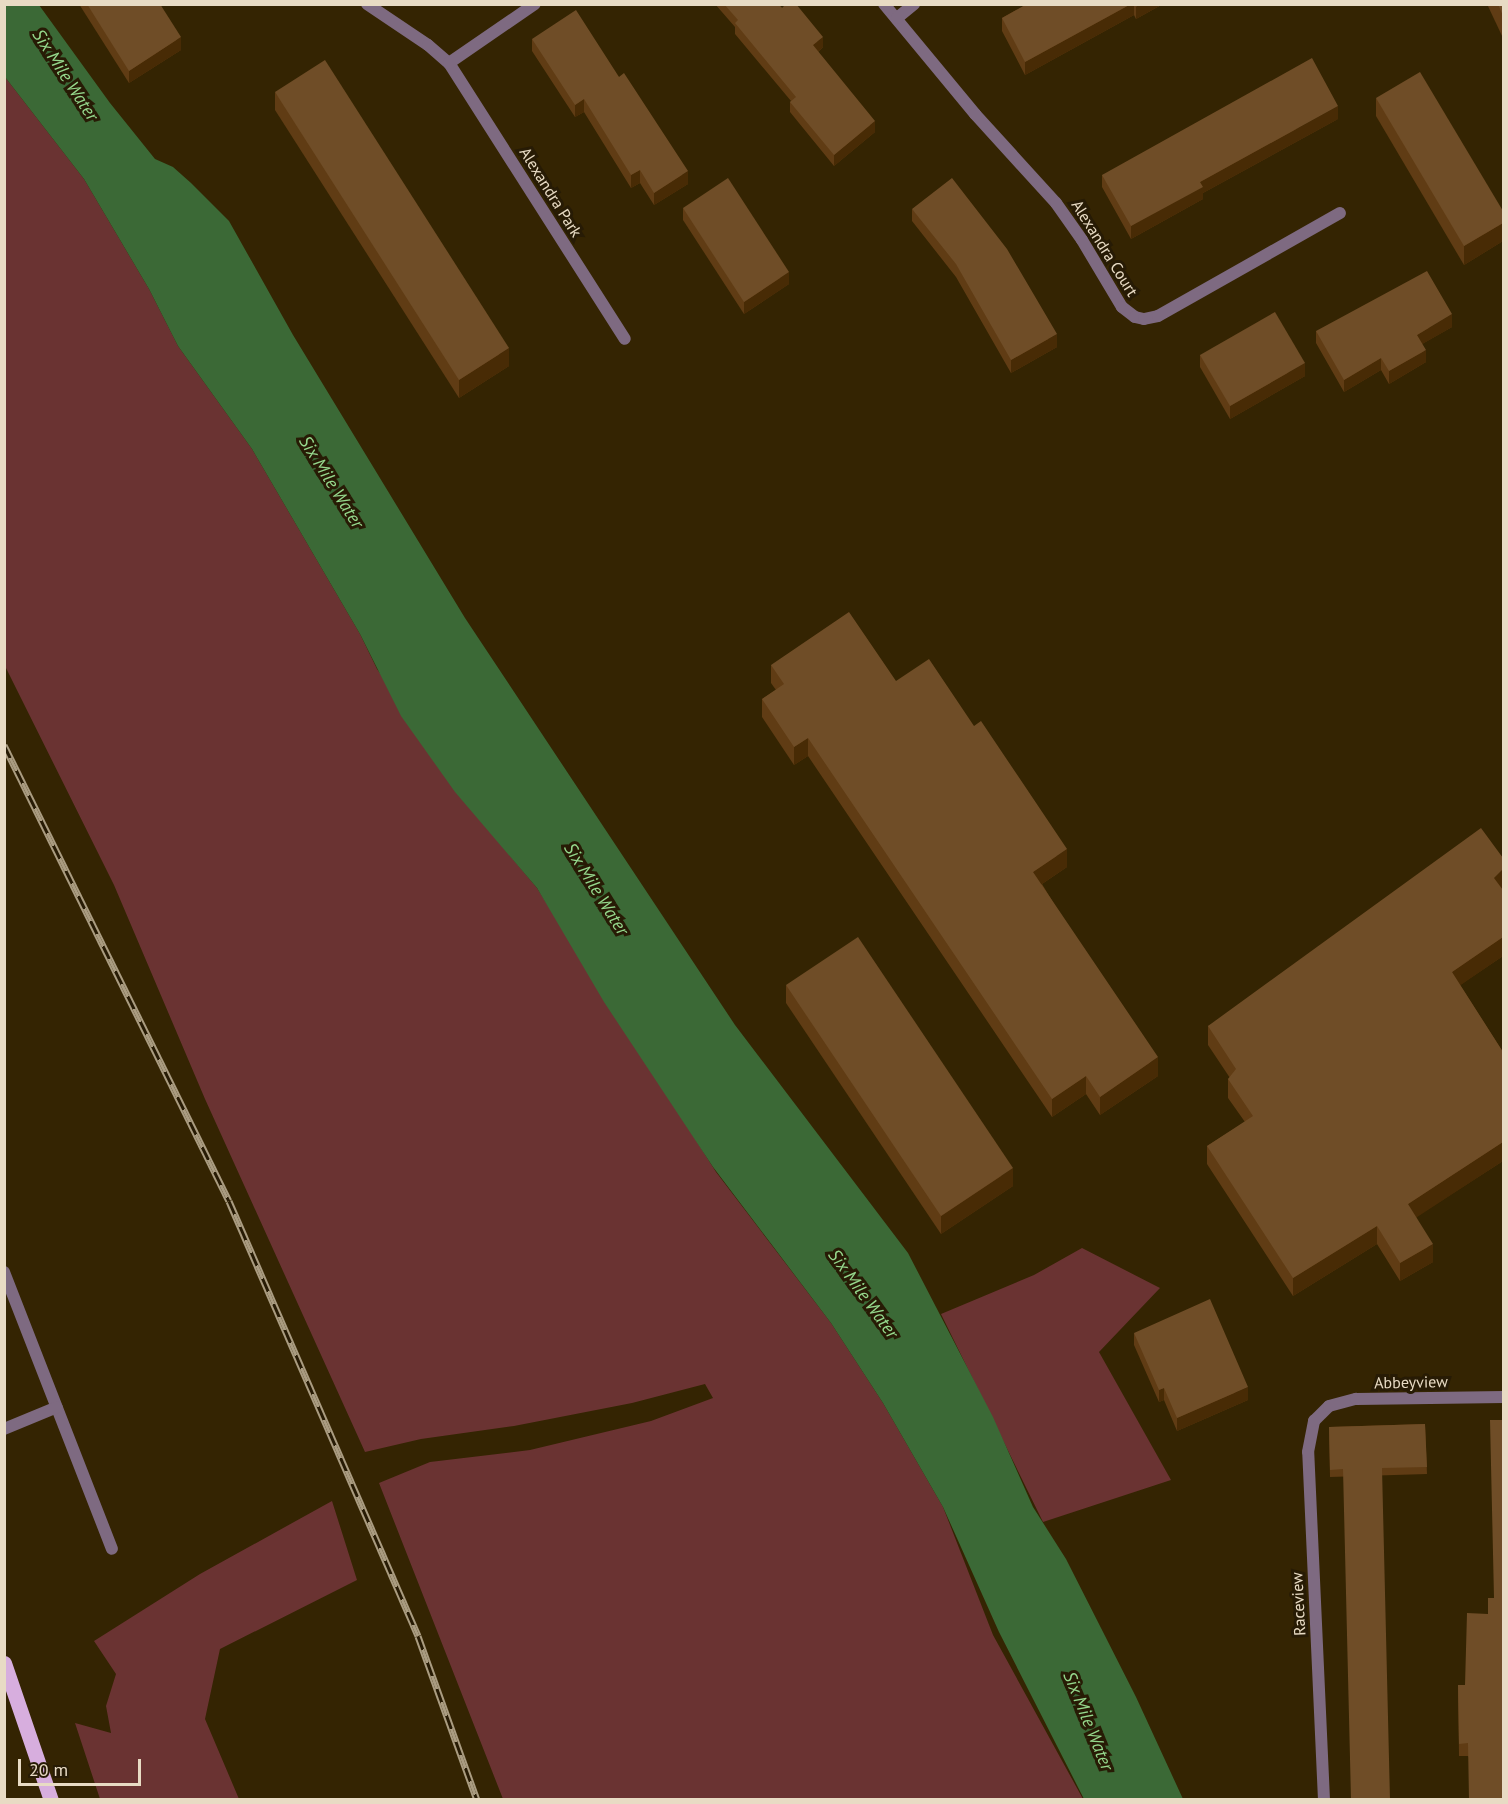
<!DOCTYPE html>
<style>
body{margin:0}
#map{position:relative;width:1508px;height:1804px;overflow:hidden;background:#342402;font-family:"PT Sans",sans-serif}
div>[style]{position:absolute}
.green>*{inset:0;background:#6a3332}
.water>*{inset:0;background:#3b6936}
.street>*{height:12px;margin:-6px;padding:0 6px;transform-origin:6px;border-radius:6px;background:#7e6a81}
.primary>*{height:15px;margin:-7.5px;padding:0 7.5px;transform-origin:7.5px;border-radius:7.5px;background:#d7aede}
.rail>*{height:7px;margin-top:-3.5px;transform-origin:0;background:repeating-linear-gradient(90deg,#271b05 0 14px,#aa9c81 0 28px);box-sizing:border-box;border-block:2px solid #aa9c81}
.wall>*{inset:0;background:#603c14}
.shaded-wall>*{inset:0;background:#482b05}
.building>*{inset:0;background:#6f4d27}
span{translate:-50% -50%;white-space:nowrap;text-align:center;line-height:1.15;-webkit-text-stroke:6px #271b05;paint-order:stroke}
.street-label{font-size:16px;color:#e8dbc4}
.water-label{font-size:18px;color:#95d88c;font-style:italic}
.frame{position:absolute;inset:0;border:6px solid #e8dbc4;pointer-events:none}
.scale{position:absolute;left:18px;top:1759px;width:123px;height:27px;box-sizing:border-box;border:3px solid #e8dbc4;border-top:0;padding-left:8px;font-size:18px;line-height:21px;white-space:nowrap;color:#e8dbc4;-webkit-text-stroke:4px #271b05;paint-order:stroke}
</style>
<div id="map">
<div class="green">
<i style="clip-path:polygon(5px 77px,84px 179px,149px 289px,178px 346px,252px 449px,360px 634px,377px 669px,492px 834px,537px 888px,716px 1172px,831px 1323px,883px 1403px,943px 1507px,993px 1635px,1083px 1799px,503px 1799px,379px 1483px,430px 1462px,530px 1450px,651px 1421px,713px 1398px,705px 1384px,632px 1403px,514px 1426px,421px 1439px,365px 1452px,205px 1099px,114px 885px,5px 666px)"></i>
<i style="clip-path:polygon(1082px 1248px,1160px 1288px,1099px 1352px,1171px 1480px,1043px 1522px,941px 1314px,1034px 1275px)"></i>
<i style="clip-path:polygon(332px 1501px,357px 1580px,220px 1649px,205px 1719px,239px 1799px,100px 1799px,75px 1723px,111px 1733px,106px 1706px,116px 1674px,94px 1641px,200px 1574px)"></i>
</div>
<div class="water">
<i style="clip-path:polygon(5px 4px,39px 5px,110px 103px,155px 159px,173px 167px,191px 183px,229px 221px,293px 335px,465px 618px,735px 1025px,908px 1253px,993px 1417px,1033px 1507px,1066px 1559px,1136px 1697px,1183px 1799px,1084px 1799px,999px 1632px,943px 1507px,883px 1403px,831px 1323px,713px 1167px,604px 1002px,537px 888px,455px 792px,401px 716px,360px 634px,252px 449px,178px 346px,149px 289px,84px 179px,5px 77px)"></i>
</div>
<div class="street">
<i style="left:367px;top:4px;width:73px;rotate:33.9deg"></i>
<i style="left:428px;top:45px;width:28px;rotate:41deg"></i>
<i style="left:449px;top:63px;width:327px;rotate:57.5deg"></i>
<i style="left:884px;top:4px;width:143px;rotate:50.4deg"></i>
<i style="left:975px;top:114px;width:120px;rotate:47.7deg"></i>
<i style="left:1056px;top:203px;width:45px;rotate:54.9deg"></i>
<i style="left:1082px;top:240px;width:78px;rotate:59.2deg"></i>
<i style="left:1122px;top:307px;width:16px;rotate:38deg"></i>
<i style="left:1135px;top:317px;width:9px;rotate:13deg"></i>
<i style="left:1144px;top:319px;width:14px;rotate:-12deg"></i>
<i style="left:1158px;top:316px;width:209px;rotate:-29.5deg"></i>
<i style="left:897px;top:18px;width:22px;rotate:-39deg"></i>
<i style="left:449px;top:63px;width:104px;rotate:-34.5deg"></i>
<i style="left:4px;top:1272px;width:297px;rotate:68.7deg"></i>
<i style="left:4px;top:1429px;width:57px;rotate:-22.5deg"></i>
<i style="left:1324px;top:1800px;width:348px;rotate:-92.6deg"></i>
<i style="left:1308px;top:1452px;width:32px;rotate:-79deg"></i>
<i style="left:1314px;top:1421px;width:21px;rotate:-45deg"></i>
<i style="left:1329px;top:1406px;width:28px;rotate:-15deg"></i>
<i style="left:1356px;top:1399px;width:148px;rotate:-0.8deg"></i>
</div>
<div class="primary">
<i style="left:4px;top:1663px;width:145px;rotate:71.1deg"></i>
</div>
<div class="rail">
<i style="left:4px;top:745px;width:508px;rotate:63.74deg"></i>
<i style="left:229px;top:1201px;width:474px;rotate:66.5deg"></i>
<i style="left:418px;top:1636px;width:174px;rotate:70.2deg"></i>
</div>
<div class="wall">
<i style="clip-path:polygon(79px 4px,160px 4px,181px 50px,129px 83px)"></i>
<i style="clip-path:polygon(715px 4px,778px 4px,823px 47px,818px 52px,875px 132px,834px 166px,790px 112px,790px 102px,791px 101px,735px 34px,735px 27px)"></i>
<i style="clip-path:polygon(1027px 4px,1163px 4px,1136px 19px,1134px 15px,1025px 75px,1002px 31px,1002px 18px)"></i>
<i style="clip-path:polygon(1487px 4px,1503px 4px,1503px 38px)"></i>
<i style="clip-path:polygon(532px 39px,619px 77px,688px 184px,654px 205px,640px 183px,631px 188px,584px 112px,575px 117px,532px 51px)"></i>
<i style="clip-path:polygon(275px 92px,509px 366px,459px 398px,275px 110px)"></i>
<i style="clip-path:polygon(1376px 98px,1503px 211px,1503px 241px,1464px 265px,1376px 116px)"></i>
<i style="clip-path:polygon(1338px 119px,1203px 193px,1203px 199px,1131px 239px,1102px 187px,1102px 175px)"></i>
<i style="clip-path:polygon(683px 208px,789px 284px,744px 314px,683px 220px)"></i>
<i style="clip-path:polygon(912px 209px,1057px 347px,1011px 373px,956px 277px,912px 221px)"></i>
<i style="clip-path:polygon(1452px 327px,1422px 344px,1426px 362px,1389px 384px,1381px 370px,1344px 392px,1316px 343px,1316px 331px)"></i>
<i style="clip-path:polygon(1200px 355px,1305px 376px,1230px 419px,1200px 367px)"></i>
<i style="clip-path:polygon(771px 665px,896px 681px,1067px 867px,1042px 884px,1158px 1076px,1100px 1115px,1086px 1094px,1052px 1117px,808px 756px,794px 765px,762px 717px,762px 699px,776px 690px,771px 683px)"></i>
<i style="clip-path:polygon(1502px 889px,1503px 890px,1503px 956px,1460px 985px,1503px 1052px,1503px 1161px,1416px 1217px,1433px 1262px,1400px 1281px,1377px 1244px,1293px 1296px,1207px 1164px,1207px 1146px,1245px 1122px,1228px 1098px,1228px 1079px,1230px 1078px,1208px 1045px,1208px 1026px)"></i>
<i style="clip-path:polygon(786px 985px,1013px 1186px,941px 1234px,786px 1003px)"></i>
<i style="clip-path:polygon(1134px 1333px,1248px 1400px,1177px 1431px,1164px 1400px,1159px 1402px,1134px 1345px)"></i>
<i style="clip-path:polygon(1425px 1424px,1427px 1474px,1330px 1477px,1329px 1427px)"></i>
<i style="clip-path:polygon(1458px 1685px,1465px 1685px,1503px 1800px,1468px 1756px,1459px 1756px)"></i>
</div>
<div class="shaded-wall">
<i style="clip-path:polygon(1131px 4px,1134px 4px,1134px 15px,1025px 75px,1025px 62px)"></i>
<i style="clip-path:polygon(1140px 4px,1163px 4px,1136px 19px,1136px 7px)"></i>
<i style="clip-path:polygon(181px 37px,181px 50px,129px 83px,129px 71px)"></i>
<i style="clip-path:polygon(823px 37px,823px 47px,813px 56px,813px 45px)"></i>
<i style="clip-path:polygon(584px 99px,584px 112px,575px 117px,575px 105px)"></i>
<i style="clip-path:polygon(1338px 106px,1338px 119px,1203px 193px,1203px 199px,1131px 239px,1131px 226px,1200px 182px)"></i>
<i style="clip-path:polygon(875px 121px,875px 132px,834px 166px,834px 155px)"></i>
<i style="clip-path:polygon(640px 170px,640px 183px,631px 188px,631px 175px)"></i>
<i style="clip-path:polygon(688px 171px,688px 184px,654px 205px,654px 193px)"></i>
<i style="clip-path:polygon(1503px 223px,1503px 241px,1464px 265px,1464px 246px)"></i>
<i style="clip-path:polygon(789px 272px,789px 284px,744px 314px,744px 302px)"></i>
<i style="clip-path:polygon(1452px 314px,1452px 327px,1417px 347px,1417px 335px)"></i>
<i style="clip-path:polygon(1057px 334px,1057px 347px,1011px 373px,1011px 360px)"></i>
<i style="clip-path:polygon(509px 348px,509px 366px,459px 398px,459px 380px)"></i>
<i style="clip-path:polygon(1426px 350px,1426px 362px,1389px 384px,1389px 371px)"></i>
<i style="clip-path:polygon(1381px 358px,1381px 370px,1344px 392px,1344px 380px)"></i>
<i style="clip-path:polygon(1305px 363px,1305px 376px,1230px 419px,1230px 406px)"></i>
<i style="clip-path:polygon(808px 738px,808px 756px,794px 765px,794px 747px)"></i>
<i style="clip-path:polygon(1067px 849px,1067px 867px,1033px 890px,1033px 872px)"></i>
<i style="clip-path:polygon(1503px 869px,1503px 887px,1494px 897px,1494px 878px)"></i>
<i style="clip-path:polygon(1503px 937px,1503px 956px,1452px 991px,1452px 972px)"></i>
<i style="clip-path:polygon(1158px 1057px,1158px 1076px,1100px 1115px,1100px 1097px)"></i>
<i style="clip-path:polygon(1086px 1076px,1086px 1094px,1052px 1117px,1052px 1099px)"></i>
<i style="clip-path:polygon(1503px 1142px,1503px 1161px,1408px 1223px,1408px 1204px)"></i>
<i style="clip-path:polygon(1013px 1168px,1013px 1186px,941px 1234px,941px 1216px)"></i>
<i style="clip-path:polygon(1377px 1226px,1377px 1244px,1293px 1296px,1293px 1278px)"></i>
<i style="clip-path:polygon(1433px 1244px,1433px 1262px,1400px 1281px,1400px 1263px)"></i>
<i style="clip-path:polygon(1248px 1387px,1248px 1400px,1177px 1431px,1177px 1418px)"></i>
<i style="clip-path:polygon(1164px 1388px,1164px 1400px,1159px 1402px,1159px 1390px)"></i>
</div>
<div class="building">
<i style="clip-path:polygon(87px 4px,160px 4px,181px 37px,129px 71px)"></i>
<i style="clip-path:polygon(724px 4px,778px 4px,782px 8px,786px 4px,796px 4px,823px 37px,813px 45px,875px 121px,834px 155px,790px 102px,796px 97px,735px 23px,738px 20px)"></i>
<i style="clip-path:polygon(1027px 4px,1131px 4px,1025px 62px,1002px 18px)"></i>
<i style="clip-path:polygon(1498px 4px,1503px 4px,1503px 16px)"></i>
<i style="clip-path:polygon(576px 10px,619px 77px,624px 73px,688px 171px,654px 193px,640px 170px,631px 175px,584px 99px,575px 105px,532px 39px)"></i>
<i style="clip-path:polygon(1312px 58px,1338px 106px,1200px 182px,1203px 187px,1131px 226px,1102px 175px)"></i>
<i style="clip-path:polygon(325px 60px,509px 348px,459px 380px,275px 92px)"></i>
<i style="clip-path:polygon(1420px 72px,1503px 211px,1503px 223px,1464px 246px,1376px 98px)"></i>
<i style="clip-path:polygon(728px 178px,789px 272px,744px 302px,683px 208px)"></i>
<i style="clip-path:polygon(952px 178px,1007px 249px,1057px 334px,1011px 360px,956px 264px,912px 209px)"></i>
<i style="clip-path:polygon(1427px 271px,1452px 314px,1417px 335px,1426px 350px,1389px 371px,1381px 358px,1344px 380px,1316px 331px)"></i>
<i style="clip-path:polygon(1275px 312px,1305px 363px,1230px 406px,1200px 355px)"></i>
<i style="clip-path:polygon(849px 612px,896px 681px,929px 659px,974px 726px,981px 721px,1067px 849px,1033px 872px,1158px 1057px,1100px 1097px,1086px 1076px,1052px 1099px,808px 738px,794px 747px,762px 699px,784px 684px,771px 665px)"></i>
<i style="clip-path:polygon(1481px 828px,1503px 858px,1503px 869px,1494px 878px,1503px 890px,1503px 937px,1452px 972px,1503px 1052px,1503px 1142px,1408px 1204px,1433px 1244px,1400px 1263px,1377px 1226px,1293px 1278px,1207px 1146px,1253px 1116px,1228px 1079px,1236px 1069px,1208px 1026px)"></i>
<i style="clip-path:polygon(858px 937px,1013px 1168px,941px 1216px,786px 985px)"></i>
<i style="clip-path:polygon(1210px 1299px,1248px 1387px,1177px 1418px,1164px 1388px,1159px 1390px,1134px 1333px)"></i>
<i style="clip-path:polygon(1490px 1420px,1503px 1420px,1503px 1800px,1469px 1800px,1468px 1743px,1459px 1744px,1458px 1685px,1465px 1685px,1467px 1613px,1488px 1614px,1488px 1598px,1494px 1598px)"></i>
<i style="clip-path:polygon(1425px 1424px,1427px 1467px,1382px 1468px,1390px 1800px,1351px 1800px,1343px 1469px,1330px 1470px,1329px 1427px)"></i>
</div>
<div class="street-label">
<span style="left:551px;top:192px;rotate:58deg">Alexandra Park</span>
<span style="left:1105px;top:248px;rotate:58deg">Alexandra Court</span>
<span style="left:1411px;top:1382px;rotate:-1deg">Abbeyview</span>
<span style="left:1298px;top:1604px;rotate:-93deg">Raceview</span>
</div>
<div class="water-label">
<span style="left:65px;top:75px;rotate:57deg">Six Mile Water</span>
<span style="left:331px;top:482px;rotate:58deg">Six Mile Water</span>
<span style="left:596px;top:889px;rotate:58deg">Six Mile Water</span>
<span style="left:863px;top:1294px;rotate:54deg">Six Mile Water</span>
<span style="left:1088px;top:1721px;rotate:68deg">Six Mile Water</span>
</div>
<div class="frame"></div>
<div class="scale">20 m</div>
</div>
